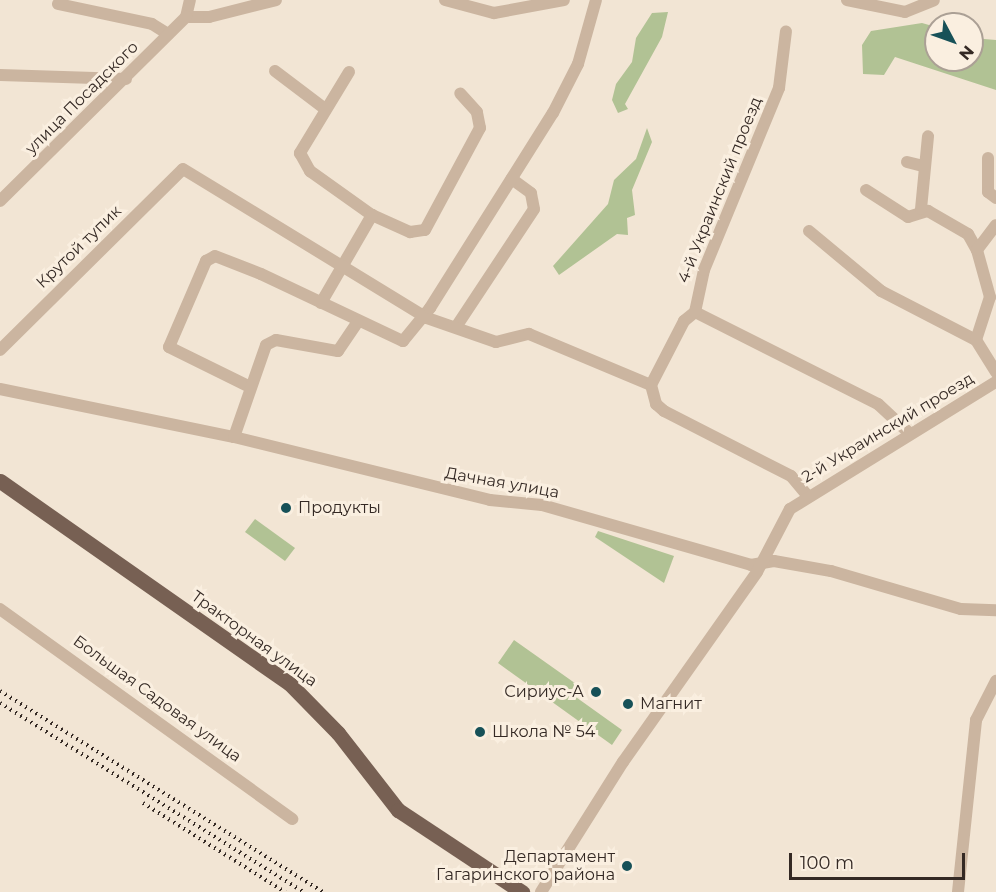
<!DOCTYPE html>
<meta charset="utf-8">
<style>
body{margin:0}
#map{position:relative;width:996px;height:892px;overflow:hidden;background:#f2e5d4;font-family:Montserrat,sans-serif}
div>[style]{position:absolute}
.green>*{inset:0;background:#b1c294}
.minor>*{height:12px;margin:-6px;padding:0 6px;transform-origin:6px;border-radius:6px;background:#cbb5a0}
.primary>*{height:15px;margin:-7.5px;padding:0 7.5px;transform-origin:7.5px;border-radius:7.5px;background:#776053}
.rail>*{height:4px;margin-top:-2px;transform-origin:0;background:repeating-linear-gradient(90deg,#342924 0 1.5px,transparent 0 6px)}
.dots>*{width:16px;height:16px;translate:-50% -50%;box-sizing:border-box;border:3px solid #faefe0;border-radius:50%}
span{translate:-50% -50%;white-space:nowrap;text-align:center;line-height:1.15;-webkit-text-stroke:6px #faefe0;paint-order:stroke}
.street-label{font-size:16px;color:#342924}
.poi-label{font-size:16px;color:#342924}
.left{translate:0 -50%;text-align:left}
.right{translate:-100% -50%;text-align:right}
.north{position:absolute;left:924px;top:12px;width:60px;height:60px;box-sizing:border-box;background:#faefe0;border:2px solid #aba095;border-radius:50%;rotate:131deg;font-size:16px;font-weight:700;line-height:24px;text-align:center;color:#342924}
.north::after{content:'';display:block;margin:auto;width:21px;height:27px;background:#175158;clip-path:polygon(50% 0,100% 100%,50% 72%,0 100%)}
.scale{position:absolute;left:789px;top:853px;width:176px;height:27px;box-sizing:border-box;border:3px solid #342924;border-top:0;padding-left:8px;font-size:18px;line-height:21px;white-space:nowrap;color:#342924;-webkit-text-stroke:4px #faefe0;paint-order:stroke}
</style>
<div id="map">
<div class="green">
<i style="clip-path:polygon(668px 12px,662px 37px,625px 104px,628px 109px,618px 113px,612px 100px,616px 84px,632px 62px,636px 38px,652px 13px)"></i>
<i style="clip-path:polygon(922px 23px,936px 27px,936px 60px,972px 60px,972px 38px,996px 40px,996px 90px,895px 57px,884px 75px,863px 74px,862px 45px,871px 31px)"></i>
<i style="clip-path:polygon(647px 128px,652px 142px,632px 190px,635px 215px,627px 218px,628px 235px,617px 234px,559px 275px,553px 266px,608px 204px,614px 180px,636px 159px)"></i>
<i style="clip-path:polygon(255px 519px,295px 548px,285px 561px,245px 532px)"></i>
<i style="clip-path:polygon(598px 531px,674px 556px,664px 583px,595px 537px)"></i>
<i style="clip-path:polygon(514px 640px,579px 686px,573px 695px,622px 730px,612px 745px,498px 663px)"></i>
</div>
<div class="minor">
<i style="left:445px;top:0;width:51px;rotate:14.9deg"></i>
<i style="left:494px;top:13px;width:71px;rotate:-10.5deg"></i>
<i style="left:847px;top:0;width:59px;rotate:11.7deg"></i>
<i style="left:905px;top:12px;width:31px;rotate:-22deg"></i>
<i style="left:58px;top:4px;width:96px;rotate:12deg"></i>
<i style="left:152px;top:24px;width:19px;rotate:32deg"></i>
<i style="left:186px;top:17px;width:23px"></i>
<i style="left:209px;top:17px;width:69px;rotate:-14.2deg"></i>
<i style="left:186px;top:17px;width:17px;rotate:-77deg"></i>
<i style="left:275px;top:71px;width:63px;rotate:37.2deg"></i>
<i style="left:349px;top:72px;width:95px;rotate:121.2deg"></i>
<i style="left:300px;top:153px;width:21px;rotate:61deg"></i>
<i style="left:310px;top:171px;width:76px;rotate:35.4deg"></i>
<i style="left:372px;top:215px;width:42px;rotate:24.1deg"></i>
<i style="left:410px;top:232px;width:15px;rotate:-8deg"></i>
<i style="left:425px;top:230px;width:116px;rotate:-61.7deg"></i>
<i style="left:480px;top:128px;width:16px;rotate:-101deg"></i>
<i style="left:477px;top:112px;width:25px;rotate:-132deg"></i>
<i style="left:0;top:75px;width:126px;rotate:1.8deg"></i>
<i style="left:988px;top:158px;width:34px;rotate:90deg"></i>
<i style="left:988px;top:192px;width:10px;rotate:37deg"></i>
<i style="left:907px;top:162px;width:16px;rotate:14deg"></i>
<i style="left:866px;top:190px;width:50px;rotate:32.7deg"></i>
<i style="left:908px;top:217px;width:21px;rotate:-17deg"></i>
<i style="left:928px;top:211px;width:46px;rotate:29.9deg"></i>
<i style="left:968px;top:234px;width:18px;rotate:61deg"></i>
<i style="left:0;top:201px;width:262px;rotate:-44.7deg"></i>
<i style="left:921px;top:209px;width:73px;rotate:-84.5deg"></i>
<i style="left:809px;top:231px;width:94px;rotate:39.8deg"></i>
<i style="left:881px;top:291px;width:107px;rotate:27.3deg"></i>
<i style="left:976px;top:340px;width:38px;rotate:58deg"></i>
<i style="left:321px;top:303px;width:102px;rotate:-59.9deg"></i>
<i style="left:695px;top:312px;width:205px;rotate:26.7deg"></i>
<i style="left:878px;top:404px;width:41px;rotate:43deg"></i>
<i style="left:456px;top:327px;width:141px;rotate:-56.5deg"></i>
<i style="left:534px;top:209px;width:16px;rotate:-101deg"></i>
<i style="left:531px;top:193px;width:24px;rotate:-144deg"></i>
<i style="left:976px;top:340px;width:45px;rotate:-72deg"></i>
<i style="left:990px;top:297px;width:49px;rotate:-105.5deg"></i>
<i style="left:977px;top:250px;width:31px;rotate:-53deg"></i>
<i style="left:0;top:350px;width:257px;rotate:-44.7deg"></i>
<i style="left:183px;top:169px;width:286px;rotate:31.4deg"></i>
<i style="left:427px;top:318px;width:73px;rotate:19.2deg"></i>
<i style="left:496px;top:342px;width:34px;rotate:-14deg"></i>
<i style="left:529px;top:334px;width:132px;rotate:22.7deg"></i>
<i style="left:651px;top:385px;width:72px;rotate:-62.7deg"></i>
<i style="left:684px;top:321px;width:14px;rotate:-39deg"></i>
<i style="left:695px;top:312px;width:43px;rotate:-77.9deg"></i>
<i style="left:704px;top:270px;width:197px;rotate:-67.6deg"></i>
<i style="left:779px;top:88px;width:57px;rotate:-83deg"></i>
<i style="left:651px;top:385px;width:20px;rotate:75deg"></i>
<i style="left:656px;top:404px;width:11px;rotate:41deg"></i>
<i style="left:664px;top:411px;width:143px;rotate:27.1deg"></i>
<i style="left:791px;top:476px;width:25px;rotate:50deg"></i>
<i style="left:248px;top:386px;width:88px;rotate:-153.7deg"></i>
<i style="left:169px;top:347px;width:94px;rotate:-66.7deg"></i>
<i style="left:206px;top:261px;width:10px;rotate:-29deg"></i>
<i style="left:215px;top:256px;width:49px;rotate:21.4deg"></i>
<i style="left:261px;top:274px;width:157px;rotate:25.3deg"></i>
<i style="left:403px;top:341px;width:43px;rotate:-50.7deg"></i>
<i style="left:430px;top:308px;width:231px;rotate:-57.8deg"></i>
<i style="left:553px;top:113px;width:55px;rotate:-63deg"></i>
<i style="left:578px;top:64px;width:66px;rotate:-74.3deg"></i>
<i style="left:0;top:389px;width:239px;rotate:11.6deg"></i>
<i style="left:234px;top:437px;width:264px;rotate:13.8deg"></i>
<i style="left:490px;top:500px;width:52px;rotate:5.5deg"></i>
<i style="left:542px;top:505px;width:217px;rotate:16deg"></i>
<i style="left:751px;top:565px;width:23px;rotate:-10deg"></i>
<i style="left:774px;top:561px;width:58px;rotate:10deg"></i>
<i style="left:831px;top:571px;width:135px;rotate:16.3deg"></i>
<i style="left:961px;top:609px;width:35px;rotate:2deg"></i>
<i style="left:234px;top:437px;width:97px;rotate:-70.8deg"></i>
<i style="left:266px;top:345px;width:11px;rotate:-27deg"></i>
<i style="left:276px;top:340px;width:63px;rotate:10.1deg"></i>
<i style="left:338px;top:351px;width:34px;rotate:-56deg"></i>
<i style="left:0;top:609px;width:360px;rotate:35.7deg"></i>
<i style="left:541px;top:892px;width:154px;rotate:-57.8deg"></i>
<i style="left:623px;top:762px;width:232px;rotate:-54.8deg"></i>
<i style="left:757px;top:572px;width:71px;rotate:-62.4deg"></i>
<i style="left:790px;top:509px;width:242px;rotate:-31.7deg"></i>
<i style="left:958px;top:892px;width:173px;rotate:-84deg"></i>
<i style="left:976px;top:720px;width:44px;rotate:-62.9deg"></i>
</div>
<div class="primary">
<i style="left:0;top:481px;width:353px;rotate:35deg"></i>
<i style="left:289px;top:683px;width:70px;rotate:45.6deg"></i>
<i style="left:338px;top:733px;width:98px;rotate:52.1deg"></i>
<i style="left:398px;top:810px;width:149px;rotate:33.5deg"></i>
</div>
<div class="rail">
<i style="left:0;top:691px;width:380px;rotate:31.9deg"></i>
<i style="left:0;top:703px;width:358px;rotate:31.9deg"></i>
<i style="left:143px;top:803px;width:168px;rotate:32.1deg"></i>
</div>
<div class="dots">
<i style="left:286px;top:508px;background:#175158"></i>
<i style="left:596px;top:692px;background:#175158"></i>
<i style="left:628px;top:704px;background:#175158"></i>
<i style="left:480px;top:732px;background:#175158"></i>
<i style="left:627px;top:866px;background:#175158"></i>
</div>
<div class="street-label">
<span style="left:82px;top:98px;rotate:-45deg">улица Посадского</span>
<span style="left:720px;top:190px;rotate:-68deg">4-й Украинский проезд</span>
<span style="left:79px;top:247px;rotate:-44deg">Крутой тупик</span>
<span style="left:888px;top:428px;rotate:-31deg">2-й Украинский проезд</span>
<span style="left:502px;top:483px;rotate:10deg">Дачная улица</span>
<span style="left:254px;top:639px;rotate:36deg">Тракторная улица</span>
<span style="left:157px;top:699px;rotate:36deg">Большая Садовая улица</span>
</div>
<div class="poi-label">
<span class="left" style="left:298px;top:508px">Продукты</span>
<span class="right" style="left:584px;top:692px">Сириус-А</span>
<span class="left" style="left:640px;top:704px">Магнит</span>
<span class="left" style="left:492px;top:732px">Школа № 54</span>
<span class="right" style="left:615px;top:866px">Департамент<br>Гагаринского района</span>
</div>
<div class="north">N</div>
<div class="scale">100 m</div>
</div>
